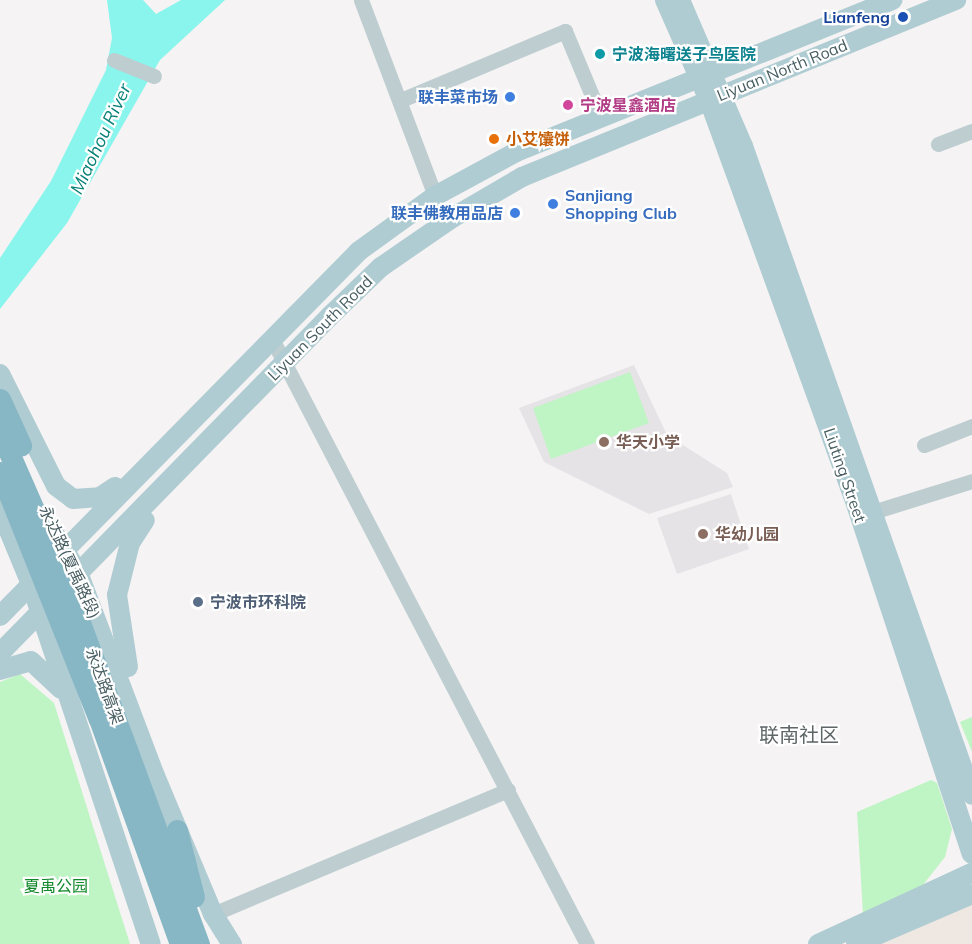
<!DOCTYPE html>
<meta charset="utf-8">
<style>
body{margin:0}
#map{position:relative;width:972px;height:944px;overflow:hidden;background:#f5f3f3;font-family:Mulish,"Noto Sans SC",sans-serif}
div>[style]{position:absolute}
.commercial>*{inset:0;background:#efe8e2}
.education>*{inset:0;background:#e6e3e6}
.green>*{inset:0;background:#bff4c4}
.water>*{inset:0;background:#89f5ec}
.minor>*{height:15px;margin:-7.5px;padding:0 7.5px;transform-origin:7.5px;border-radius:7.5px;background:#bdcdd0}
.major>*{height:20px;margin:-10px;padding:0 10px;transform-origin:10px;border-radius:10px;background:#b0ccd3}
.highway>*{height:21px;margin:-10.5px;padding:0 10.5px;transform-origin:10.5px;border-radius:10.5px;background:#87b7c5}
.dots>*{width:16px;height:16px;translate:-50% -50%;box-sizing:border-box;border:3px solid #fff;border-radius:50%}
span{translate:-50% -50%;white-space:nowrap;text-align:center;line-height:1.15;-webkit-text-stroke:4.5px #fff;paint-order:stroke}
.transit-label{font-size:16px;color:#164399;font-weight:700}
.right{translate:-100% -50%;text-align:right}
.culture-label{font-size:16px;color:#0d838f;font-weight:700}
.left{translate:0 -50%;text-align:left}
.street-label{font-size:16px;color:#485e62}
.shop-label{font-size:16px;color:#366cbe;font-weight:700}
.hotel-label{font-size:16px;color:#b23c85;font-weight:700}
.food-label{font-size:16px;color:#c56008;font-weight:700}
.education-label{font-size:16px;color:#785e54;font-weight:700}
.service-label{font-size:16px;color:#4e5e75;font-weight:700}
.park-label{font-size:16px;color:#0f8828}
.water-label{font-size:18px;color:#068177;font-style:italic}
.quarter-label{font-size:20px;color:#5e6668}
</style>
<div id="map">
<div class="commercial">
<i style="clip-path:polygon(972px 898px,972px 944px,866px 944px)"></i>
</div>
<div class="education">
<i style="clip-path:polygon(634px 365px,667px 435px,727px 473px,733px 487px,649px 514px,544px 462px,519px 408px)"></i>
<i style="clip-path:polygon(731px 494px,749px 549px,677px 574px,657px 518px)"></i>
</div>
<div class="green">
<i style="clip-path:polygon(630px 372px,649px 423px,551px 459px,533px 408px)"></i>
<i style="clip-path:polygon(20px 674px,54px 703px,130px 944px,0 944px,0 682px)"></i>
<i style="clip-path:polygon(972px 717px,972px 752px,960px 722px)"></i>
<i style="clip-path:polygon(931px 780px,937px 783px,952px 829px,945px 857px,923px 885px,863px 914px,857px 812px)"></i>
</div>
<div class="water">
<i style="clip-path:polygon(107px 0,143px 0,156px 14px,181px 0,225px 0,160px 60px,67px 223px,0 309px,0 258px,51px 181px,106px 70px,112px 38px)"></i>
</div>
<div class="minor">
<i style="left:361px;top:0;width:210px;rotate:69.3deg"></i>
<i style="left:114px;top:60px;width:43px;rotate:21.8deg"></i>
<i style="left:401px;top:100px;width:178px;rotate:-22.8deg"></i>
<i style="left:565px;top:31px;width:93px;rotate:67.3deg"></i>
<i style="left:938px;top:144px;width:36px;rotate:-21deg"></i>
<i style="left:272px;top:339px;width:682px;rotate:62.5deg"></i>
<i style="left:924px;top:445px;width:52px;rotate:-21.6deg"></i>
<i style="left:863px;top:515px;width:114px;rotate:-17.3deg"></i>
<i style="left:213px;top:914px;width:320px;rotate:-22.8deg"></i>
</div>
<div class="major">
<i style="left:665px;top:0;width:109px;rotate:66.3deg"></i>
<i style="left:709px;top:100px;width:420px;rotate:70deg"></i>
<i style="left:853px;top:495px;width:378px;rotate:71.7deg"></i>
<i style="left:680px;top:0;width:159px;rotate:66.7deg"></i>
<i style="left:743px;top:146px;width:688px;rotate:70.56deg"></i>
<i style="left:0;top:374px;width:125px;rotate:63.4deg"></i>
<i style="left:56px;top:486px;width:21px;rotate:37deg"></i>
<i style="left:73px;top:499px;width:27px;rotate:-4deg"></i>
<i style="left:100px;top:497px;width:18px;rotate:-34deg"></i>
<i style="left:0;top:509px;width:81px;rotate:67.5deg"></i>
<i style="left:31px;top:584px;width:379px;rotate:71.6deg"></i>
<i style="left:57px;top:537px;width:44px;rotate:59.9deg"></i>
<i style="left:79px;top:575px;width:215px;rotate:69.3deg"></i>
<i style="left:155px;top:776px;width:150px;rotate:67.2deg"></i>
<i style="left:213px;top:914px;width:36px;rotate:58deg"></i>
<i style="left:0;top:616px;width:512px;rotate:-45.47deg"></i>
<i style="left:359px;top:251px;width:94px;rotate:-35.9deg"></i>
<i style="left:435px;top:196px;width:92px;rotate:-28.5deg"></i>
<i style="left:516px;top:152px;width:406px;rotate:-22deg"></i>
<i style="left:0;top:653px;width:472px;rotate:-45.6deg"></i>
<i style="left:330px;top:316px;width:71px;rotate:-43.9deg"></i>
<i style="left:381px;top:267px;width:86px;rotate:-34.6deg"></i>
<i style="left:452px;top:218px;width:81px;rotate:-30.4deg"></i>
<i style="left:522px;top:177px;width:469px;rotate:-22.2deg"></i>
<i style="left:128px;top:667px;width:73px;rotate:-98.7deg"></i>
<i style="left:117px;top:595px;width:54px;rotate:-76deg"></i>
<i style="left:130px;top:543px;width:27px;rotate:-57deg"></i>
<i style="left:0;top:670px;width:32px;rotate:-16deg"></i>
<i style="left:31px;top:661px;width:41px;rotate:43deg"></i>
<i style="left:818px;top:944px;width:170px;rotate:-24.8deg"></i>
<i style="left:856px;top:944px;width:126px;rotate:-23.3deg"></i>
</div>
<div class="highway">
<i style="left:0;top:399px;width:51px;rotate:65.5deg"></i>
<i style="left:0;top:432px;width:152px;rotate:66.3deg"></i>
<i style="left:61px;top:571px;width:398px;rotate:69.7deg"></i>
<i style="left:0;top:472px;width:266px;rotate:68.2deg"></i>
<i style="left:99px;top:719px;width:239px;rotate:70.2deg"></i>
<i style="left:177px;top:830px;width:69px;rotate:75.8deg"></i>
</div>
<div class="dots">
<i style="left:903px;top:17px;background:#1a4fb4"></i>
<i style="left:600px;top:54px;background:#0f9aa8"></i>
<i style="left:510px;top:97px;background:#3f7fe0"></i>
<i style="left:568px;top:105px;background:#d1479c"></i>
<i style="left:494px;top:139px;background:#e8710a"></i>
<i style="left:553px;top:204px;background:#3f7fe0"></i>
<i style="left:515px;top:213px;background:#3f7fe0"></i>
<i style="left:604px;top:442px;background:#8d6e63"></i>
<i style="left:703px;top:534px;background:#8d6e63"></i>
<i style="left:198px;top:602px;background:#5c6f8a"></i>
</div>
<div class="transit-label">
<span class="right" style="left:890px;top:17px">Lianfeng</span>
</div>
<div class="culture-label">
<span class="left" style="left:612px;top:54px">宁波海曙送子鸟医院</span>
</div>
<div class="street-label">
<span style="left:782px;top:70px;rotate:-22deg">Liyuan North Road</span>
<span style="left:320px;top:328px;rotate:-45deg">Liyuan South Road</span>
<span style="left:845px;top:475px;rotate:71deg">Liuting Street</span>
<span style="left:70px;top:562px;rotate:65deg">永达路(夏禹路段)</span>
<span style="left:105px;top:686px;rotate:70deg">永达路高架</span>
</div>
<div class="shop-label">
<span class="right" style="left:498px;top:97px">联丰菜市场</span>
<span class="left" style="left:565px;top:204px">Sanjiang<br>Shopping Club</span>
<span class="right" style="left:503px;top:213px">联丰佛教用品店</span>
</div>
<div class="hotel-label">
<span class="left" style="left:580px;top:105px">宁波星鑫酒店</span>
</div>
<div class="food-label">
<span class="left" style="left:506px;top:139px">小艾馕饼</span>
</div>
<div class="education-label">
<span class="left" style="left:616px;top:442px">华天小学</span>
<span class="left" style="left:715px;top:534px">华幼儿园</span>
</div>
<div class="service-label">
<span class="left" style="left:210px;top:602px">宁波市环科院</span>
</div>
<div class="park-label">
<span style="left:56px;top:886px">夏禹公园</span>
</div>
<div class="water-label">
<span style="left:101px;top:139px;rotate:-65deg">Miaohou River</span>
</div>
<div class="quarter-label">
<span style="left:799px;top:734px">联南社区</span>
</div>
</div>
